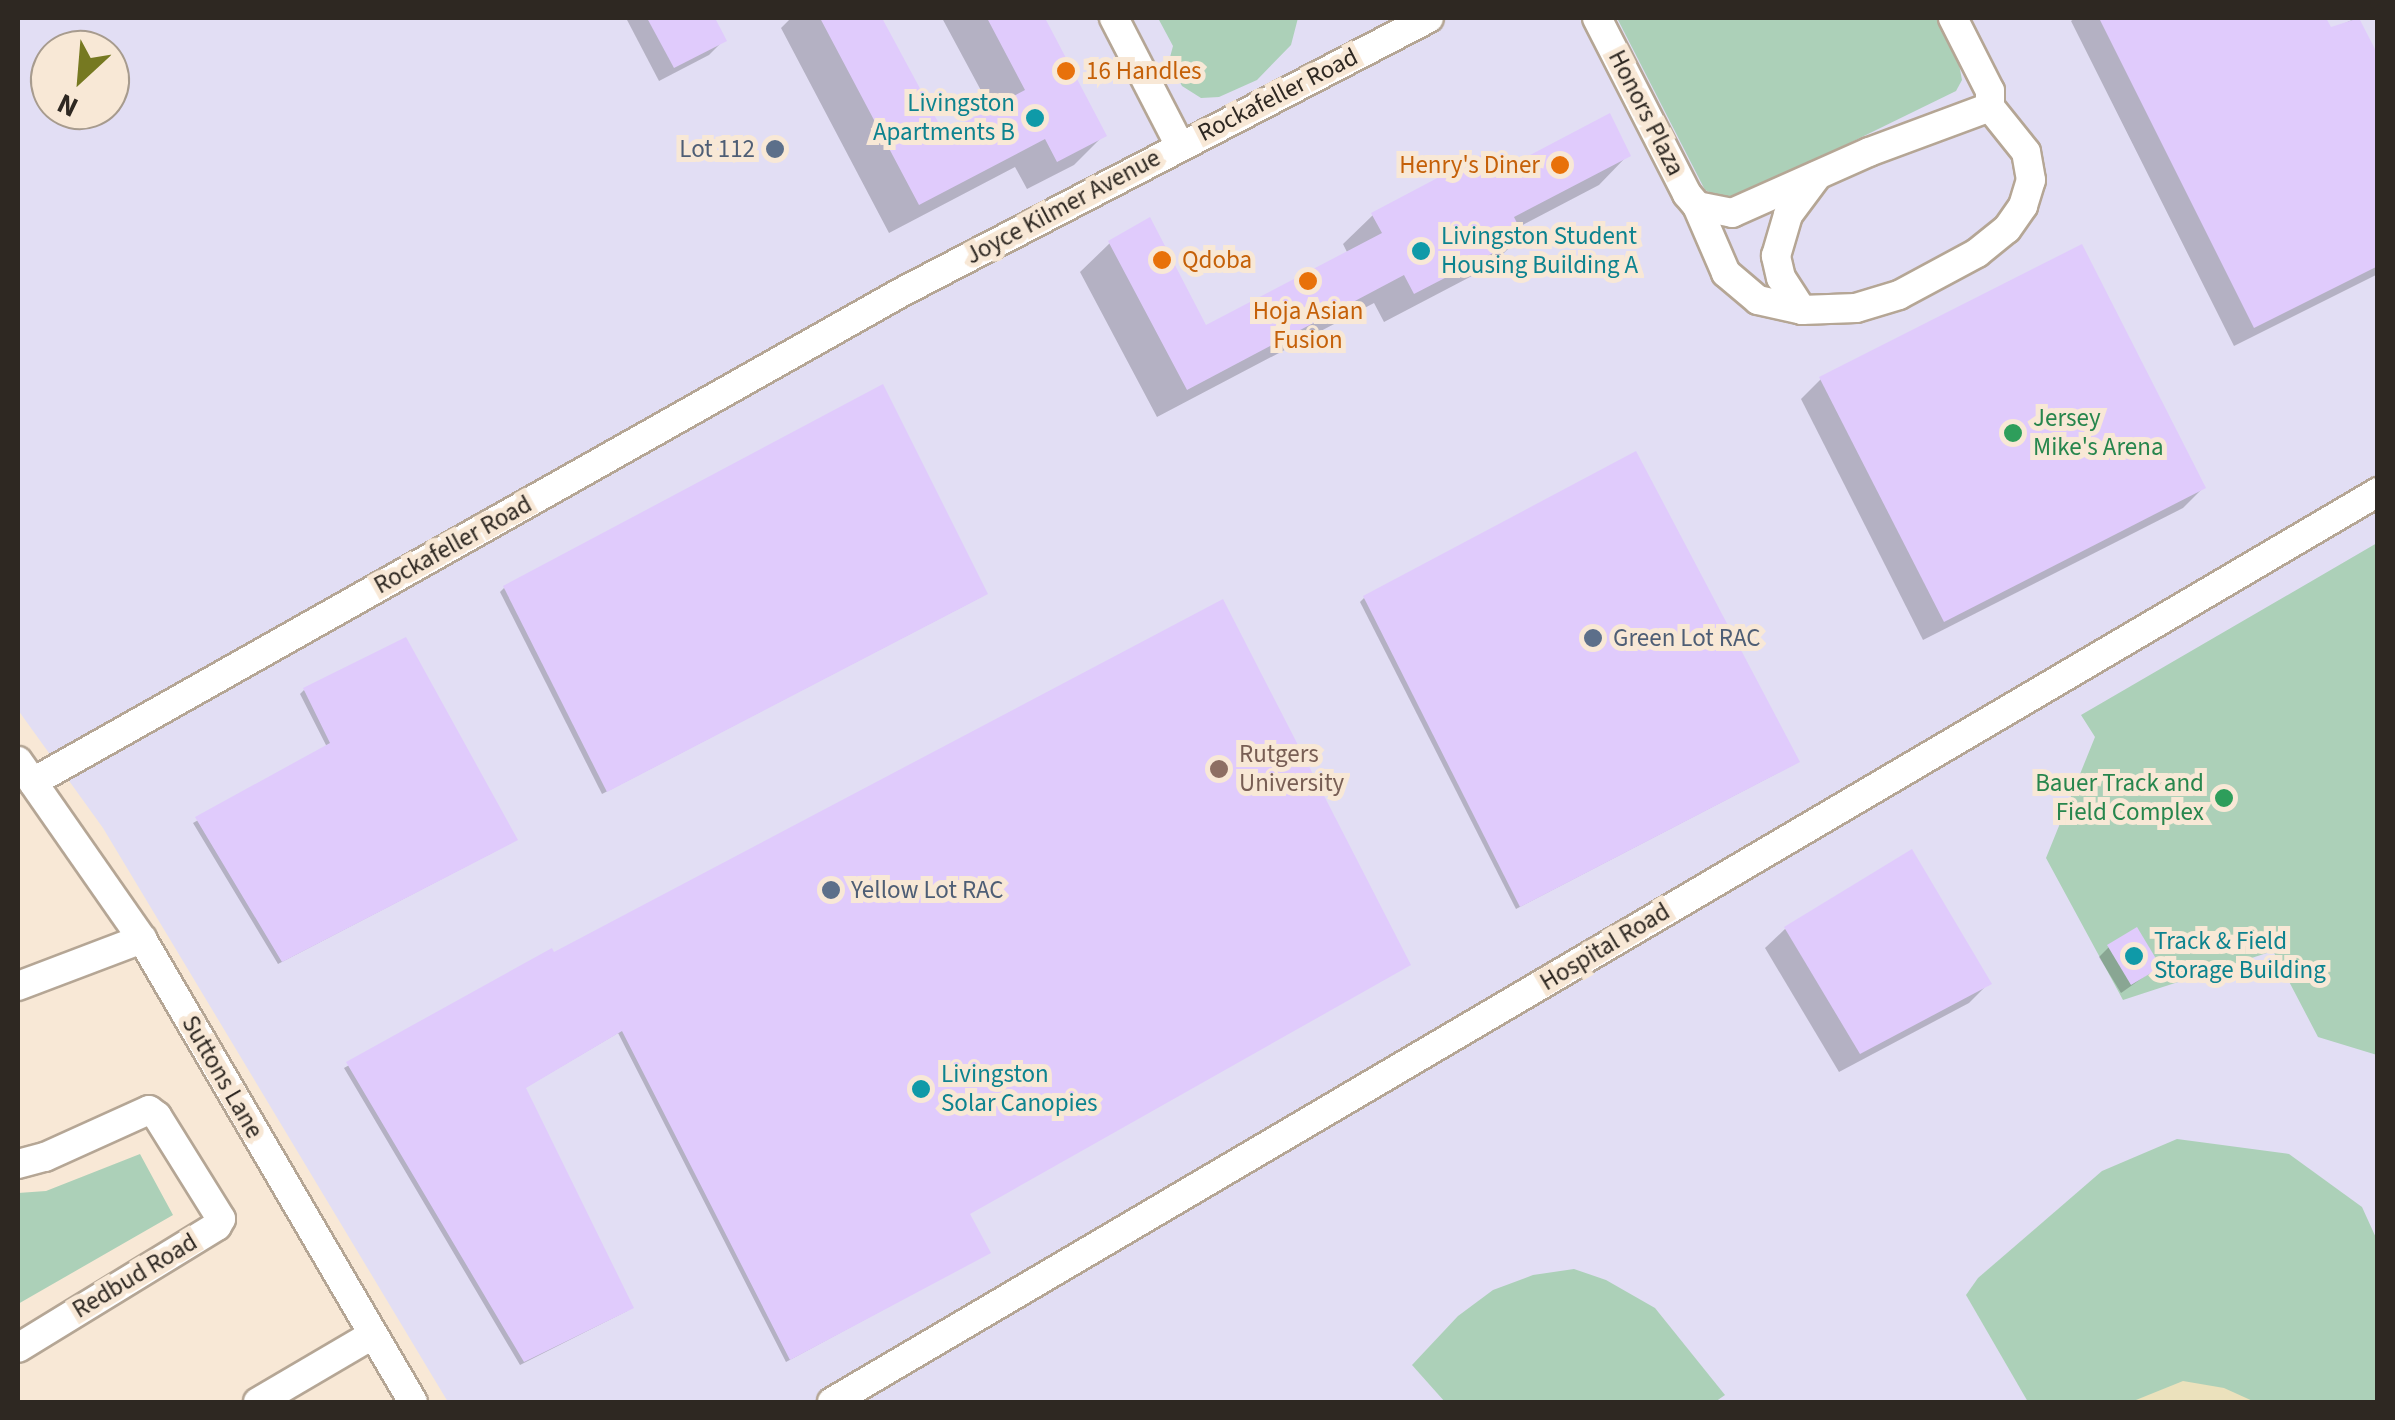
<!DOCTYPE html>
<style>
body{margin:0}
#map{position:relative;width:2395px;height:1420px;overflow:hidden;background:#f8e8d6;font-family:"Source Sans 3",sans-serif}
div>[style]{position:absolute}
.education>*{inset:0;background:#e2def4}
.green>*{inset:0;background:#acd0b8}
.sand>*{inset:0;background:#ebe1bc}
.shadow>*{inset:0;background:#0003}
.building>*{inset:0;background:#e0cbfc}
.roads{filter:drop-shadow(2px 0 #b5a695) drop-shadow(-2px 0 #b5a695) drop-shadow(0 2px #b5a695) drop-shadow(0 -2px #b5a695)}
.minor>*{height:28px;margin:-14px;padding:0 14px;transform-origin:14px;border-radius:14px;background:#fff}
.dots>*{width:28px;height:28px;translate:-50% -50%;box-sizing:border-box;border:5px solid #f8e8d6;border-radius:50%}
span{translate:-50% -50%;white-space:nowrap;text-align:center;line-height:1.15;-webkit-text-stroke:10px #f8e8d6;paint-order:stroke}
.food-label{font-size:25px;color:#c56008}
.left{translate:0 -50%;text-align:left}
.right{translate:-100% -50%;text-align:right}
.street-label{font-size:25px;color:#2e2822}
.culture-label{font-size:25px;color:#0d838f}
.service-label{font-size:25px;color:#4e5e75}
.leisure-label{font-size:25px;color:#27864d}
.education-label{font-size:25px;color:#785e54}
.frame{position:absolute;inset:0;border:20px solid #2e2822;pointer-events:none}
.north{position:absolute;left:30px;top:30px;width:100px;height:100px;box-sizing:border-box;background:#f8e8d6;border:2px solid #a79b8e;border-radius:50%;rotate:206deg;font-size:28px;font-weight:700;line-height:40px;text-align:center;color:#2e2822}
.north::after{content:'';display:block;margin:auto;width:35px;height:45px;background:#767921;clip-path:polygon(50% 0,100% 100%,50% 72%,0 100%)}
</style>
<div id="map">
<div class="education">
<i style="clip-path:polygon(evenodd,18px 18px,2377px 18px,2377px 1402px,448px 1402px,103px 828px,18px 710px,18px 18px,50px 50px,110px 50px,110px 110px,50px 110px,50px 50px)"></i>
</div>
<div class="green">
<i style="clip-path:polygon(1158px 18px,1298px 18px,1291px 45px,1257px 80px,1219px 97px,1201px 98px,1182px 86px,1169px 61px,1173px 46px)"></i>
<i style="clip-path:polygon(1617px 18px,1936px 18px,1959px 64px,1962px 80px,1956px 91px,1735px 199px,1722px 198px,1705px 190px)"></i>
<i style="clip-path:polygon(2377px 543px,2377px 1055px,2318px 1037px,2273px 951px,2123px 1000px,2046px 858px,2095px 737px,2081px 715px)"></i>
<i style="clip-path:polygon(2177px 1139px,2289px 1154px,2362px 1207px,2377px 1240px,2377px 1402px,2028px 1402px,1966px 1295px,1978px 1278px,2102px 1171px)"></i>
<i style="clip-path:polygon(140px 1154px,173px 1215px,18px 1304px,18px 1193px,46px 1191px)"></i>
<i style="clip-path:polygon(1574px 1269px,1606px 1280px,1655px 1308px,1725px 1395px,1715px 1402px,1445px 1402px,1412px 1365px,1458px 1316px,1493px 1290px,1533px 1275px)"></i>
</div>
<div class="sand">
<i style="clip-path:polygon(2183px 1381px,2224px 1388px,2255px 1402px,2131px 1402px)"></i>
</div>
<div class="shadow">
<i style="clip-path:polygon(626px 18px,712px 18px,724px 40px,709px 55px,659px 81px)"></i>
<i style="clip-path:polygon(791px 18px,880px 18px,942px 137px,992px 111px,942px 18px,1043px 18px,1104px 135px,1074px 165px,1027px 189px,1015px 167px,889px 233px,781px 28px)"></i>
<i style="clip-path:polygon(2075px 18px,2324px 18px,2330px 30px,2356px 18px,2378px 60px,2378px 274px,2234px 346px,2071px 21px)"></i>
<i style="clip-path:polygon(1628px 155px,1599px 185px,1517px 228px,1521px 236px,1491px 266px,1384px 322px,1374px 303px,1157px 417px,1080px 272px,1110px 243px,1205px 329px,1348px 254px,1343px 244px,1373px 215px,1491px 179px)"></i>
<i style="clip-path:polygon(1821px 379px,2203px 488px,2183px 508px,1923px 640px,1801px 399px)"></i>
<i style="clip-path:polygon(504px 588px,981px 597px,602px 794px,500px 592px)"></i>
<i style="clip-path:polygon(1364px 598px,1793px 765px,1516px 909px,1360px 602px)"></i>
<i style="clip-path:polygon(304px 690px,511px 843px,278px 964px,193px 823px,327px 747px,300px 694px)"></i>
<i style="clip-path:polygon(1785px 929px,1989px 983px,1969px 1003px,1839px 1072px,1765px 948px)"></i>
<i style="clip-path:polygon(2109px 947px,2158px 967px,2121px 993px,2099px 957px)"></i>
<i style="clip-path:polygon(551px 951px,968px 1214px,988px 1253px,786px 1362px,618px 1033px,523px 1089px,627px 1311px,520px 1365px,344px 1068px)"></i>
</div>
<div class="building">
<i style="clip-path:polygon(647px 18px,715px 18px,727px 41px,674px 68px)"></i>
<i style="clip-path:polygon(820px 18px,882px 18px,944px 133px,1025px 90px,987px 18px,1045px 18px,1107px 136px,1057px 162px,1045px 139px,919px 205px)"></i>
<i style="clip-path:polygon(2099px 18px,2326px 18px,2331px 27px,2359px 18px,2378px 55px,2378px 266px,2254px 328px)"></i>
<i style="clip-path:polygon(1610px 113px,1631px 156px,1514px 217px,1524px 237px,1414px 294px,1404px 275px,1187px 390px,1108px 241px,1150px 217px,1206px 325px,1382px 233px,1371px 213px,1481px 155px,1492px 175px)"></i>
<i style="clip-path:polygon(2082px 244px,2206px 488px,1944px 622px,1819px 377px)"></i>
<i style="clip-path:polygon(883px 384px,988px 594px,607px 792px,503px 586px)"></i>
<i style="clip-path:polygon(1636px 451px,1800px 762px,1520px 907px,1363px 596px)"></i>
<i style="clip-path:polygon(1223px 599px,1411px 965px,970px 1214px,991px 1253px,790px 1360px,622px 1031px,526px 1088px,634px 1308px,524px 1362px,346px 1062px,552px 948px,554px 952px)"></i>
<i style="clip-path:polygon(406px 637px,518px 840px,282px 962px,195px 817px,330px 743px,303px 688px)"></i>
<i style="clip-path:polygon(1912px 849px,1992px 984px,1860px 1054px,1784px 927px)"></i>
<i style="clip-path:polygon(2137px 927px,2161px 967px,2131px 985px,2107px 945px)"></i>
</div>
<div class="roads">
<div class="minor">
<i style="left:1114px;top:18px;width:144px;rotate:62.7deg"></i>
<i style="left:1597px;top:18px;width:198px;rotate:62.9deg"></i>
<i style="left:1687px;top:194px;width:16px;rotate:50deg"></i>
<i style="left:1697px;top:206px;width:73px;rotate:66.6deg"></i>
<i style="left:1726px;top:273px;width:42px;rotate:40.2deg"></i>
<i style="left:1758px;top:300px;width:45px;rotate:12.8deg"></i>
<i style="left:1802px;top:310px;width:54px;rotate:-2.1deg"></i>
<i style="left:1856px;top:308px;width:45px;rotate:-16.8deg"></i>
<i style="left:1899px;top:295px;width:89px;rotate:-28.3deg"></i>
<i style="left:1977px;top:253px;width:38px;rotate:-39deg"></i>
<i style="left:2007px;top:229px;width:28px;rotate:-55deg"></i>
<i style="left:2023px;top:206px;width:27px;rotate:-73deg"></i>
<i style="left:2031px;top:180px;width:28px;rotate:-100deg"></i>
<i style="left:2026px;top:152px;width:58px;rotate:-128.7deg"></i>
<i style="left:1990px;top:107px;width:16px;rotate:-90deg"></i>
<i style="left:1990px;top:91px;width:82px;rotate:-116.9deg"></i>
<i style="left:1697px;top:206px;width:36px;rotate:11deg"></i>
<i style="left:1732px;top:213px;width:150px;rotate:-24deg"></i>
<i style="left:1869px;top:152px;width:129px;rotate:-20.4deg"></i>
<i style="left:1802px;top:310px;width:38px;rotate:-123deg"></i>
<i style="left:1781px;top:278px;width:23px;rotate:-103deg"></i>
<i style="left:1776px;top:256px;width:43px;rotate:-73.7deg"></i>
<i style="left:1788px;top:215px;width:49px;rotate:-53.4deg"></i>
<i style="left:18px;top:761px;width:217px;rotate:55.1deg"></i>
<i style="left:142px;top:939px;width:536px;rotate:59.66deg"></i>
<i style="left:33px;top:782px;width:995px;rotate:-29.42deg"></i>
<i style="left:900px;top:293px;width:596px;rotate:-27.47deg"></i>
<i style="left:18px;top:986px;width:133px;rotate:-20.8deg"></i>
<i style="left:18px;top:1164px;width:28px;rotate:-15deg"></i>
<i style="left:45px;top:1157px;width:114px;rotate:-24.3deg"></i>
<i style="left:149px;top:1110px;width:10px;rotate:37deg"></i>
<i style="left:157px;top:1116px;width:121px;rotate:58.1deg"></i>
<i style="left:221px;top:1219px;width:8px;rotate:120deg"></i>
<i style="left:217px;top:1226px;width:233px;rotate:148.5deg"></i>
<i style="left:258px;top:1402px;width:132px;rotate:-30.4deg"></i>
<i style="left:832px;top:1402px;width:1794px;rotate:-30.48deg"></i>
</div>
</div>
<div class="dots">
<i style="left:1066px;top:71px;background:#e8710a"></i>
<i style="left:1035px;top:118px;background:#0f9aa8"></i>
<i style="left:775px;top:149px;background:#5c6f8a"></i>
<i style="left:1560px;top:165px;background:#e8710a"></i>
<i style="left:1421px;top:251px;background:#0f9aa8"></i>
<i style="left:1162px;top:260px;background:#e8710a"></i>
<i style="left:1308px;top:281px;background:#e8710a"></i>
<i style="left:2013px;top:433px;background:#2e9e5b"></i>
<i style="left:1593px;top:638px;background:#5c6f8a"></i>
<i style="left:1219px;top:769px;background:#8d6e63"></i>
<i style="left:2224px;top:798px;background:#2e9e5b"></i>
<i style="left:831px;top:890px;background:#5c6f8a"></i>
<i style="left:2134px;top:956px;background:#0f9aa8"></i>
<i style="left:921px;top:1089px;background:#0f9aa8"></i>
</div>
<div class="food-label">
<span class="left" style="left:1086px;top:71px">16 Handles</span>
<span class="right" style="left:1540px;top:165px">Henry's Diner</span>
<span class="left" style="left:1182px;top:260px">Qdoba</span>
<span style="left:1308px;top:326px">Hoja Asian<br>Fusion</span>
</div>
<div class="street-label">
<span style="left:1278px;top:95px;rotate:-27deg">Rockafeller Road</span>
<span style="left:1646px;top:113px;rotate:63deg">Honors Plaza</span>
<span style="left:1063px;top:207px;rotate:-28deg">Joyce Kilmer Avenue</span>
<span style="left:453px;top:545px;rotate:-29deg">Rockafeller Road</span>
<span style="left:1605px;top:947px;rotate:-31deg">Hospital Road</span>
<span style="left:222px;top:1077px;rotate:60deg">Suttons Lane</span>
<span style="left:135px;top:1276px;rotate:-31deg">Redbud Road</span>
</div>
<div class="culture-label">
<span class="right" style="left:1015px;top:118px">Livingston<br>Apartments B</span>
<span class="left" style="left:1441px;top:251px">Livingston Student<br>Housing Building A</span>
<span class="left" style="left:2154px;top:956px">Track &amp; Field<br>Storage Building</span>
<span class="left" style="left:941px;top:1089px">Livingston<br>Solar Canopies</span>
</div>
<div class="service-label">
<span class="right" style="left:755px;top:149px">Lot 112</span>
<span class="left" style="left:1613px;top:638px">Green Lot RAC</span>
<span class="left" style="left:851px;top:890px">Yellow Lot RAC</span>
</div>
<div class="leisure-label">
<span class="left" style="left:2033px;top:433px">Jersey<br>Mike's Arena</span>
<span class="right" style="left:2204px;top:798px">Bauer Track and<br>Field Complex</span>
</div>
<div class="education-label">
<span class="left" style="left:1239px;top:769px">Rutgers<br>University</span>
</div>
<div class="frame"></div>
<div class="north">N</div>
</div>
